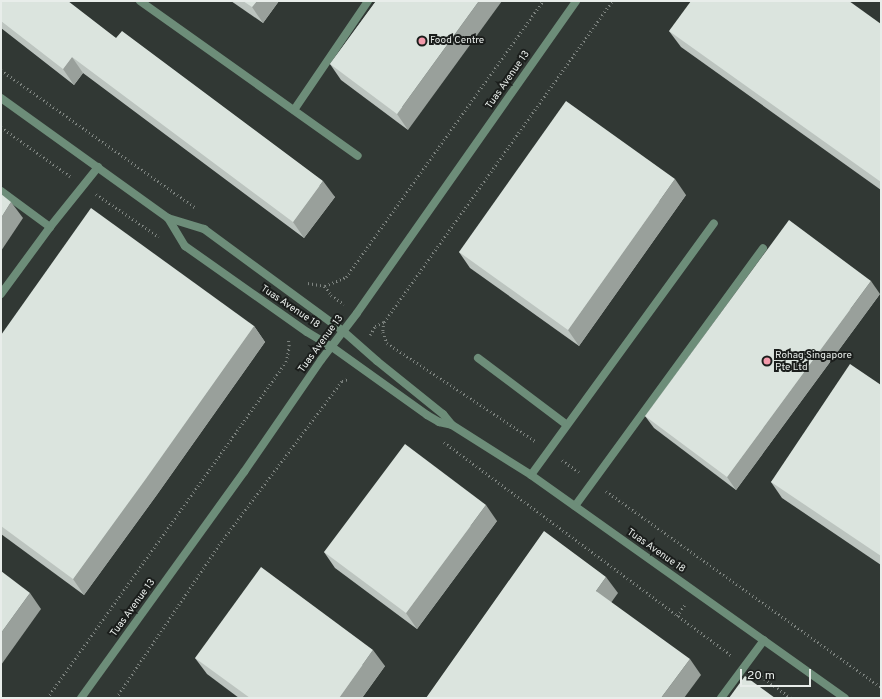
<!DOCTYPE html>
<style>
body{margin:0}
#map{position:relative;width:882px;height:699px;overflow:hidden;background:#313834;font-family:Overpass,sans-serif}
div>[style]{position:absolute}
.path>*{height:2.5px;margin-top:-1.25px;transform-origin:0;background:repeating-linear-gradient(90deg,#7e8480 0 1px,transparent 0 4px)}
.lane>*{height:8px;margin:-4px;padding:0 4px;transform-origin:4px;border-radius:4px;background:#6d8d79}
.street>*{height:8px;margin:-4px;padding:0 4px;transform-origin:4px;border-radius:4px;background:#6d8d79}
.wall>*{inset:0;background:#bcc4bf}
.shaded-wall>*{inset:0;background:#99a09b}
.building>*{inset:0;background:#dbe4de}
.dots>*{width:11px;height:11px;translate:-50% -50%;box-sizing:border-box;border:2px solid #1b1e1c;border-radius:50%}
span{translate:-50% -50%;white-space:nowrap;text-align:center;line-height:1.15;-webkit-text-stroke:4px #1b1e1c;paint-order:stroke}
.poi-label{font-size:10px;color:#e8edea}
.left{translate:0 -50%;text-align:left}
.street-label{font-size:10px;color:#e8edea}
.frame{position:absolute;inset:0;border:2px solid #e8edea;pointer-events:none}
.scale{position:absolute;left:740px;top:669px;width:71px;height:18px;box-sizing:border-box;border:2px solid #e8edea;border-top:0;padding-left:5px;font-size:12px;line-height:14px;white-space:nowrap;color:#e8edea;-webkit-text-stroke:3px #1b1e1c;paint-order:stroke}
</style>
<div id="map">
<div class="path">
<i style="left:1px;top:70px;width:239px;rotate:35.3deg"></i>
<i style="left:1px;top:127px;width:85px;rotate:35.4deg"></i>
<i style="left:96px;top:194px;width:76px;rotate:34.3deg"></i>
<i style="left:308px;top:283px;width:17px;rotate:10deg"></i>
<i style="left:325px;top:286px;width:23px;rotate:-23deg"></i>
<i style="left:346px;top:277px;width:339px;rotate:-54.5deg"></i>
<i style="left:325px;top:286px;width:11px;rotate:56deg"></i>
<i style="left:331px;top:295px;width:16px;rotate:35deg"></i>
<i style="left:384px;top:322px;width:10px;rotate:96deg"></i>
<i style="left:383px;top:332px;width:12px;rotate:70deg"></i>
<i style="left:387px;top:343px;width:178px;rotate:33.5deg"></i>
<i style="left:370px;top:335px;width:10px;rotate:-61deg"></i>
<i style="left:375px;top:326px;width:10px;rotate:-24deg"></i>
<i style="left:384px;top:322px;width:394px;rotate:-54.6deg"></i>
<i style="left:444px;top:442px;width:359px;rotate:36.6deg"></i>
<i style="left:562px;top:460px;width:21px;rotate:35deg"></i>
<i style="left:606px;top:491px;width:338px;rotate:35.5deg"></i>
<i style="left:677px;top:616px;width:14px;rotate:-56deg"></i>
<i style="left:758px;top:674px;width:41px;rotate:36deg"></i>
<i style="left:47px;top:698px;width:412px;rotate:-54.6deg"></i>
<i style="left:286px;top:362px;width:16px;rotate:-79deg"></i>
<i style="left:289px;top:346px;width:7px;rotate:-98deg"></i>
<i style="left:116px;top:698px;width:188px;rotate:-56.1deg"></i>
<i style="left:221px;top:542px;width:201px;rotate:-53.1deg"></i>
<i style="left:342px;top:381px;width:6px;rotate:-18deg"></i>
</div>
<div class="lane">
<i style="left:140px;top:1px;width:267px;rotate:35.4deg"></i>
<i style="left:294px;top:110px;width:132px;rotate:-55.8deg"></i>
<i style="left:1px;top:191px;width:61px;rotate:36.3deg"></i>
<i style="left:1px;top:294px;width:83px;rotate:-53.8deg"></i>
<i style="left:50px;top:227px;width:77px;rotate:-51.3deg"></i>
<i style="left:478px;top:358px;width:111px;rotate:37deg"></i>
<i style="left:531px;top:475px;width:311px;rotate:-54deg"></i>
<i style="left:575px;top:506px;width:319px;rotate:-53.9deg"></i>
<i style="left:721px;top:698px;width:72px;rotate:-53.4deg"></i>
</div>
<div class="street">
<i style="left:1px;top:98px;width:206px;rotate:35.7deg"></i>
<i style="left:168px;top:218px;width:38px;rotate:17deg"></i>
<i style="left:204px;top:229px;width:172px;rotate:36.3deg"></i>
<i style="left:343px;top:331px;width:45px;rotate:41.4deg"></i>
<i style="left:377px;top:361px;width:85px;rotate:38.8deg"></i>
<i style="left:443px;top:414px;width:14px;rotate:51deg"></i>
<i style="left:168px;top:218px;width:33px;rotate:59deg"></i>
<i style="left:185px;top:246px;width:149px;rotate:35.2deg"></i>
<i style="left:307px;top:332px;width:29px;rotate:31deg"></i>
<i style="left:332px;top:347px;width:117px;rotate:35.6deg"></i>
<i style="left:427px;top:415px;width:14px;rotate:30deg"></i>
<i style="left:439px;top:422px;width:13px;rotate:13deg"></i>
<i style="left:452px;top:425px;width:93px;rotate:32.3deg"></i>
<i style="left:531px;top:475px;width:385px;rotate:35.4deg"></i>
<i style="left:81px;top:698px;width:279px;rotate:-54.2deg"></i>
<i style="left:244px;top:472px;width:136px;rotate:-55.5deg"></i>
<i style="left:321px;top:360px;width:59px;rotate:-52.5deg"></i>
<i style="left:357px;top:313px;width:381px;rotate:-54.9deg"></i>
</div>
<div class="wall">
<i style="clip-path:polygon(1px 1px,116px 38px,335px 197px,304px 238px,83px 73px,74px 85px,1px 28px)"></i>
<i style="clip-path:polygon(231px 1px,279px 1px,263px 23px)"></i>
<i style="clip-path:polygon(376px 1px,408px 130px,341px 80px,330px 64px)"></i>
<i style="clip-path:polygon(881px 24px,881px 190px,681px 47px,669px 31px)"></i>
<i style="clip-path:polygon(686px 195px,579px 346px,470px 268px,459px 252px)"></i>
<i style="clip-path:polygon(880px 294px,736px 490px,654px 428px,645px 416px)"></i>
<i style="clip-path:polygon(254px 326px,265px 342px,156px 496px,84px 595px,1px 534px,1px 335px)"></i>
<i style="clip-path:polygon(881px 385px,881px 565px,782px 498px,771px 482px)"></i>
<i style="clip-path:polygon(497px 521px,417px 629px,335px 568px,324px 552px)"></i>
<i style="clip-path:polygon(195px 658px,385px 666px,362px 698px,239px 698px,207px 674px)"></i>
</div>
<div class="shaded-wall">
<i style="clip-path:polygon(257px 1px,279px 1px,263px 23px,252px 7px)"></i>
<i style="clip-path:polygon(479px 1px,502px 1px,408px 130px,397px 114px)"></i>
<i style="clip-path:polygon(72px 57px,83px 73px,74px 85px,63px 69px)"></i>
<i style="clip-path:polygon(675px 179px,686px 195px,579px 346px,568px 330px)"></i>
<i style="clip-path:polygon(323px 181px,335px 197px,304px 238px,293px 222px)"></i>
<i style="clip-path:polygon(11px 202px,23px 218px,1px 251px,1px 218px)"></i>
<i style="clip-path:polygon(871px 281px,880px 294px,736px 490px,727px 477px)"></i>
<i style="clip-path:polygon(254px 326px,265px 342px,156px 496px,84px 595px,73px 579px)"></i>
<i style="clip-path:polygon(486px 505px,497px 521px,417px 629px,406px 613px)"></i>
<i style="clip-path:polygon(606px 577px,618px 593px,608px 607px,596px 591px)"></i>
<i style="clip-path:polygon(30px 593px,41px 609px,1px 665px,1px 633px)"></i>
<i style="clip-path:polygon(373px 650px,385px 666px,362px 698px,339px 698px)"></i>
<i style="clip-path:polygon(690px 659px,701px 675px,684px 698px,661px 698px)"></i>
</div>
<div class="building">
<i style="clip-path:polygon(1px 1px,68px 1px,116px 38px,122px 31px,323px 181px,293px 222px,72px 57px,63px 69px,1px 21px)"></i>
<i style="clip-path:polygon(243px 1px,257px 1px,252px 7px)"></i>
<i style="clip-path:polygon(376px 1px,479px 1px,397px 114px,330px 64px)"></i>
<i style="clip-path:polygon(691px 1px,849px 1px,881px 24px,881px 182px,669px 31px)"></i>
<i style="clip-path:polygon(566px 101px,675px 179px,568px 330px,459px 252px)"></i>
<i style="clip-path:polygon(1px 194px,11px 202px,1px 218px)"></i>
<i style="clip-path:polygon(91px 208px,254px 326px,145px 480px,73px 579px,1px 526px,1px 335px)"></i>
<i style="clip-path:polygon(789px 220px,871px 281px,727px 477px,645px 416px)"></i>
<i style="clip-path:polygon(850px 364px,881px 385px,881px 556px,771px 482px)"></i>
<i style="clip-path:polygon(405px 444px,486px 505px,406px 613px,324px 552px)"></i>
<i style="clip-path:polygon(544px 531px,606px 577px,596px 591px,690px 659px,661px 698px,426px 698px)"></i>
<i style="clip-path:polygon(261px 567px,373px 650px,339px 698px,250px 698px,195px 658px)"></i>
<i style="clip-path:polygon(1px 571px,30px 593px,1px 633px)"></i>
<i style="clip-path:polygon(745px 676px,775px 698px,729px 698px)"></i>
</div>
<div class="dots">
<i style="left:422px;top:41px;background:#f39aab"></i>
<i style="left:767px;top:361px;background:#f39aab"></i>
</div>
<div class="poi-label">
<span class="left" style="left:430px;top:41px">Food Centre</span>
<span class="left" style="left:775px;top:361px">Rohag Singapore<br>Pte Ltd</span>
</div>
<div class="street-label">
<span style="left:508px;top:80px;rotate:-55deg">Tuas Avenue 13</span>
<span style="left:290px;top:307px;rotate:34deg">Tuas Avenue 18</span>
<span style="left:321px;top:344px;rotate:-54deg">Tuas Avenue 13</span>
<span style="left:656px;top:551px;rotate:35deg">Tuas Avenue 18</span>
<span style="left:133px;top:608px;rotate:-54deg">Tuas Avenue 13</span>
</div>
<div class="frame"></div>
<div class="scale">20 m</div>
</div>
